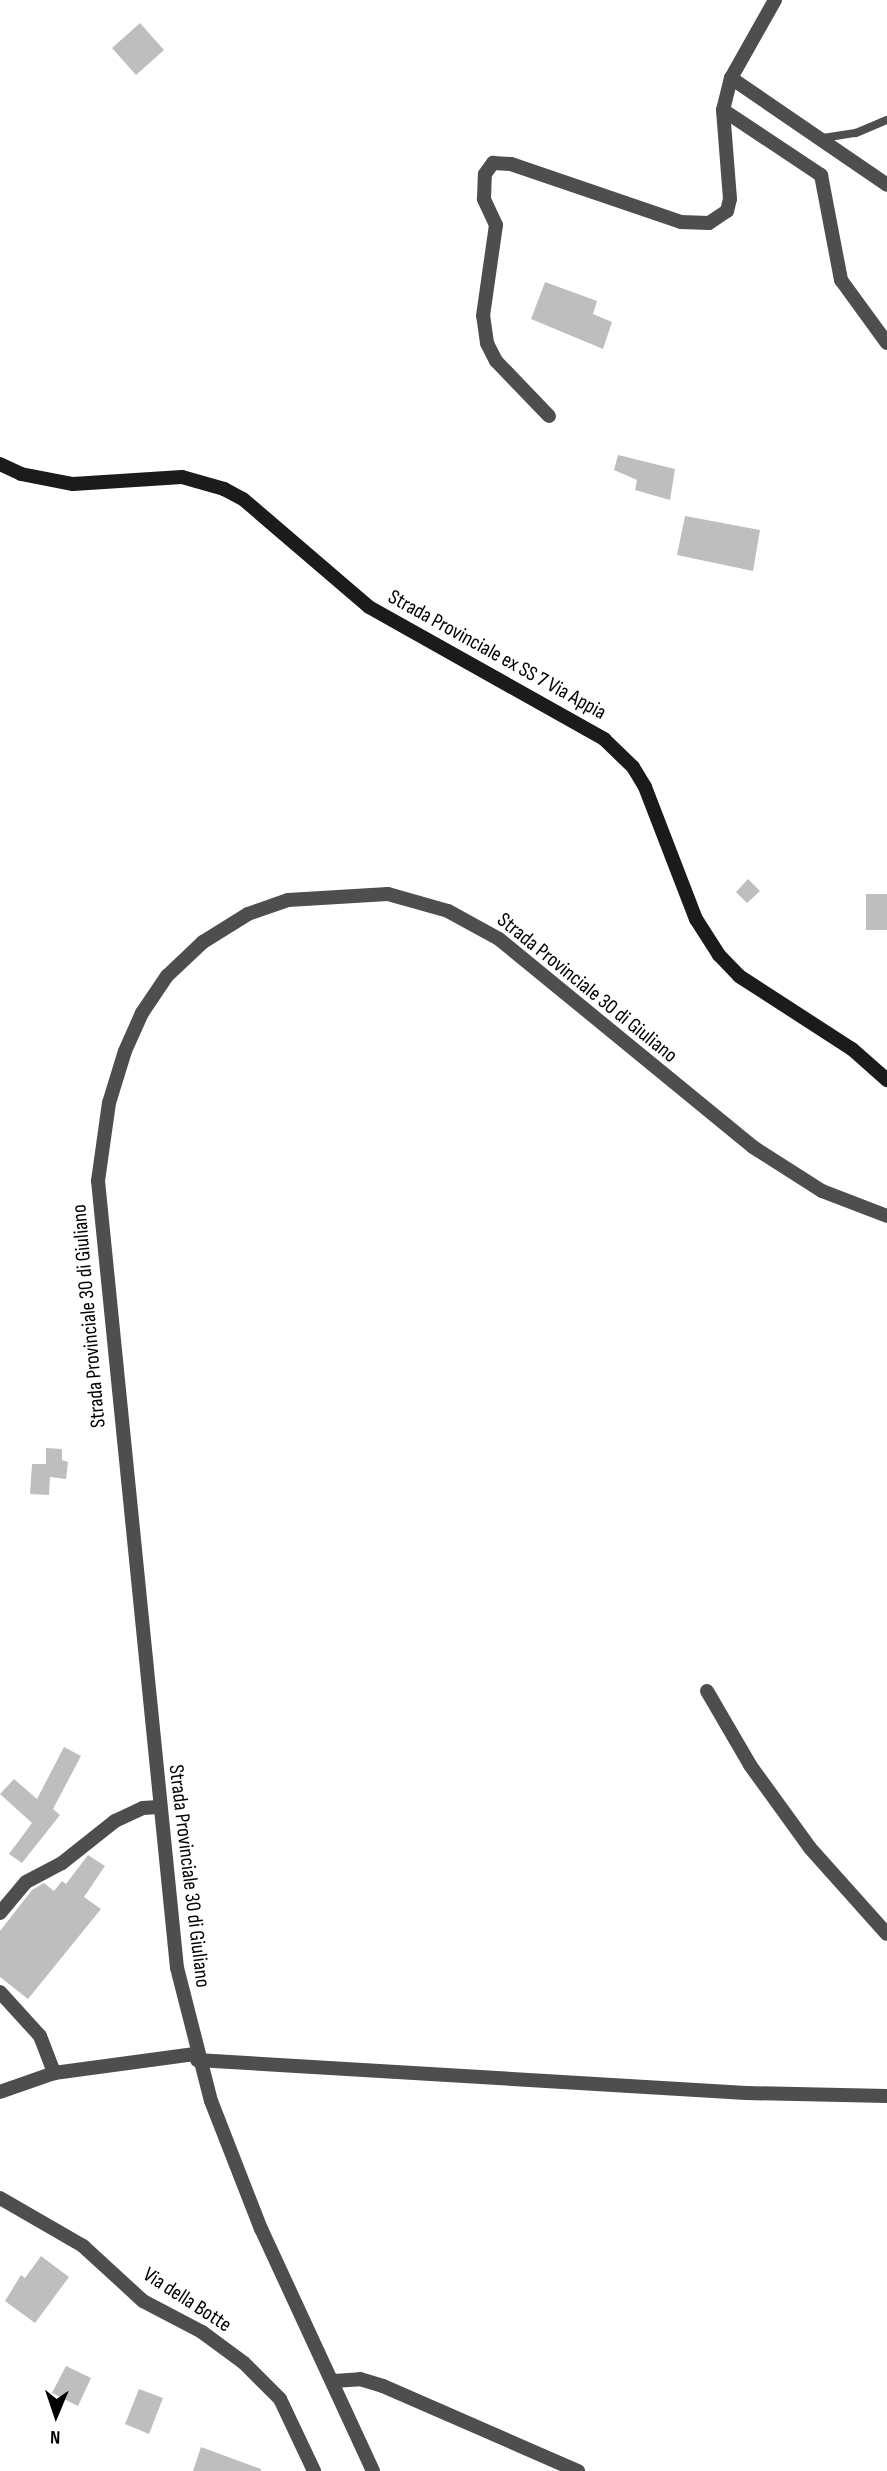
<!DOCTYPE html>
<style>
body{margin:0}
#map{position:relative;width:887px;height:2471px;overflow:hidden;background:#fff;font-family:"Sofia Sans Condensed",sans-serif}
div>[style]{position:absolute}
.building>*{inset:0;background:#bebebe}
.service>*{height:8px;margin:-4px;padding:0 4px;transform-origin:4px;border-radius:4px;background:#4e4e4e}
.minor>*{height:14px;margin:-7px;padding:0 7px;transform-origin:7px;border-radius:7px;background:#4e4e4e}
.tertiary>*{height:14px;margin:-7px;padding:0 7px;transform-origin:7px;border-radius:7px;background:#4e4e4e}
.secondary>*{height:14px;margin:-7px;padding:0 7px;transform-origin:7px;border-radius:7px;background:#1b1b1b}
span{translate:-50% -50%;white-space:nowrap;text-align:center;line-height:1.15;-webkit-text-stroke:5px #fff;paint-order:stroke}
.street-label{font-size:21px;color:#000}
.north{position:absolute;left:21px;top:2380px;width:70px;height:70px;-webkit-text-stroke:5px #fff;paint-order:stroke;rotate:182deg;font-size:19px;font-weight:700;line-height:28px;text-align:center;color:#000}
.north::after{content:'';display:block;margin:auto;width:24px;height:32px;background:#000;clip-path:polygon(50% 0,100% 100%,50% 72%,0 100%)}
</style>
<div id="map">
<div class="building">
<i style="clip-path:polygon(140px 23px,164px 50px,136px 75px,112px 48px)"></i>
<i style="clip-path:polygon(545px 282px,597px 301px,593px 314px,612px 322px,603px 349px,531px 319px)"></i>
<i style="clip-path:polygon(618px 455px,675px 469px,670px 500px,635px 490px,637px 480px,614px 470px)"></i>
<i style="clip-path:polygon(685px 516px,760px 530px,753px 571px,677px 555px)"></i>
<i style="clip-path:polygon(748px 879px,760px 891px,747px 903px,736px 892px)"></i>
<i style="clip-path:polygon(866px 894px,887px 894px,887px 930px,866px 930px)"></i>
<i style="clip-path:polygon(46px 1448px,62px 1449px,62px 1460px,68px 1462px,66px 1479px,50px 1477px,49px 1495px,30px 1494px,32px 1464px,46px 1464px)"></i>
<i style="clip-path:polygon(64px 1747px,81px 1756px,53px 1809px,60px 1815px,22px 1863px,9px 1854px,32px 1823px,0 1794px,14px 1779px,37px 1799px)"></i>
<i style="clip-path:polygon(88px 1855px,105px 1866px,84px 1897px,101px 1909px,28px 1999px,0 1977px,0 1931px,32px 1890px,44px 1883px,54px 1891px,62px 1881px,66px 1884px)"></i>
<i style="clip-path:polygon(41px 2256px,69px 2277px,35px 2323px,5px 2301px,21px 2275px,25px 2278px)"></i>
<i style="clip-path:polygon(66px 2366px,91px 2378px,78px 2406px,52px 2393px)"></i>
<i style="clip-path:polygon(139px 2389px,163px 2398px,149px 2434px,125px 2424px)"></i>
<i style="clip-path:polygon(201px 2447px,261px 2469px,261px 2471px,193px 2471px)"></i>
</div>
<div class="service">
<i style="left:823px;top:138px;width:33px;rotate:-9deg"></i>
<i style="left:856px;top:133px;width:34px;rotate:-23deg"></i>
</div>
<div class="minor">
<i style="left:775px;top:0;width:90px;rotate:119.4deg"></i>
<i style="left:731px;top:78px;width:189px;rotate:34.4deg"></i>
<i style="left:723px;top:110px;width:118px;rotate:33.6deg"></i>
<i style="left:821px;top:175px;width:107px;rotate:79.2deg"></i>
<i style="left:841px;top:280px;width:78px;rotate:53.9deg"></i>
<i style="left:549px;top:416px;width:76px;rotate:-133.9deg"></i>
<i style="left:496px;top:361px;width:20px;rotate:-117deg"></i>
<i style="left:487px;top:343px;width:27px;rotate:-98deg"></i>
<i style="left:483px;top:316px;width:92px;rotate:-81.9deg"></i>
<i style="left:496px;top:225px;width:29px;rotate:-115deg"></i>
<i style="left:484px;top:199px;width:25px;rotate:-88deg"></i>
<i style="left:485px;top:174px;width:14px;rotate:-54deg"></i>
<i style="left:493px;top:163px;width:18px;rotate:3deg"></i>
<i style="left:511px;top:164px;width:180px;rotate:18.8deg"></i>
<i style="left:681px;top:222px;width:28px;rotate:2deg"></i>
<i style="left:709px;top:223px;width:22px;rotate:-34deg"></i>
<i style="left:727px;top:211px;width:12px;rotate:-76deg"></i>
<i style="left:730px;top:199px;width:89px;rotate:-94.5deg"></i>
<i style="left:723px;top:110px;width:33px;rotate:-76deg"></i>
<i style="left:707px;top:1691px;width:86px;rotate:59.8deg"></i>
<i style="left:750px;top:1765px;width:102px;rotate:54.1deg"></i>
<i style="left:810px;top:1848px;width:115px;rotate:48.2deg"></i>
<i style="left:0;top:1913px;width:40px;rotate:-50deg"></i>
<i style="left:26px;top:1882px;width:41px;rotate:-27.8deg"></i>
<i style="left:62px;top:1863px;width:68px;rotate:-38.4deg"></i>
<i style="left:115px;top:1821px;width:31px;rotate:-25deg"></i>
<i style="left:143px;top:1808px;width:15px;rotate:-4deg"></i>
<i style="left:0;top:1992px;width:59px;rotate:47.7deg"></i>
<i style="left:40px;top:2036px;width:40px;rotate:69deg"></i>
<i style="left:197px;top:2060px;width:550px;rotate:3.44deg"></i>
<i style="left:746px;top:2093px;width:141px;rotate:1.2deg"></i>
<i style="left:0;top:2092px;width:57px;rotate:-19.4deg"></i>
<i style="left:54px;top:2073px;width:142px;rotate:-7.7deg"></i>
<i style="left:0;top:2198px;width:96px;rotate:30deg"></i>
<i style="left:83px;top:2246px;width:81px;rotate:42.5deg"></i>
<i style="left:143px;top:2301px;width:67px;rotate:27.7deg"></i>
<i style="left:202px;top:2332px;width:52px;rotate:36.4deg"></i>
<i style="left:244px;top:2363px;width:51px;rotate:45deg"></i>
<i style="left:280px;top:2399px;width:80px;rotate:64.7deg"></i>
<i style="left:334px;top:2381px;width:26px;rotate:-4deg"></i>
<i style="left:360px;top:2379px;width:24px;rotate:17deg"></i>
<i style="left:383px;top:2386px;width:213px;rotate:23.6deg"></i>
</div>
<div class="tertiary">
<i style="left:373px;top:2471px;width:267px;rotate:-114.8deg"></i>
<i style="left:261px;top:2229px;width:137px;rotate:-111.3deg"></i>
<i style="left:211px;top:2101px;width:137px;rotate:-104.3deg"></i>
<i style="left:177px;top:1968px;width:791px;rotate:-95.73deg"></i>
<i style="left:98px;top:1181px;width:79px;rotate:-82deg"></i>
<i style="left:109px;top:1103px;width:54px;rotate:-72.9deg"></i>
<i style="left:125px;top:1051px;width:42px;rotate:-65.9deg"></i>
<i style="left:142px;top:1013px;width:45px;rotate:-56deg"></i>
<i style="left:167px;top:976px;width:50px;rotate:-43.4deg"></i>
<i style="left:203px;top:942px;width:53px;rotate:-31.9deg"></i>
<i style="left:248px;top:914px;width:42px;rotate:-19.3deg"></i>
<i style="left:288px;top:900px;width:100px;rotate:-3.4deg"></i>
<i style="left:388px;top:894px;width:62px;rotate:15.8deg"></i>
<i style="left:448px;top:911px;width:58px;rotate:28.8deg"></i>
<i style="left:499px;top:939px;width:328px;rotate:39.3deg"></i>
<i style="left:753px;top:1147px;width:82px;rotate:32.5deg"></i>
<i style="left:822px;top:1191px;width:70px;rotate:21deg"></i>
</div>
<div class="secondary">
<i style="left:0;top:464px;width:23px;rotate:25deg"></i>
<i style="left:21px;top:474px;width:53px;rotate:10.9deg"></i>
<i style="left:73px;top:484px;width:109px;rotate:-3.7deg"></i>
<i style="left:182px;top:477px;width:44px;rotate:15.9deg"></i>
<i style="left:224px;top:489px;width:21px;rotate:28deg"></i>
<i style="left:243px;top:499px;width:166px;rotate:40.6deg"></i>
<i style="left:369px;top:607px;width:270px;rotate:29.3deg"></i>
<i style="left:604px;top:739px;width:40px;rotate:44deg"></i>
<i style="left:633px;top:767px;width:23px;rotate:59deg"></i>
<i style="left:645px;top:787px;width:142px;rotate:68.9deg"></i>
<i style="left:696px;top:919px;width:43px;rotate:57.4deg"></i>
<i style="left:719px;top:955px;width:29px;rotate:46deg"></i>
<i style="left:739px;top:976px;width:135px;rotate:32.9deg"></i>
<i style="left:852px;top:1049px;width:47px;rotate:41.5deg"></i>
</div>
<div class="street-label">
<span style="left:497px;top:655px;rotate:29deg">Strada Provinciale ex SS 7 Via Appia</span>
<span style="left:587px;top:988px;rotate:39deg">Strada Provinciale 30 di Giuliano</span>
<span style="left:89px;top:1316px;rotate:-95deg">Strada Provinciale 30 di Giuliano</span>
<span style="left:189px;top:1876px;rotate:83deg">Strada Provinciale 30 di Giuliano</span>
<span style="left:187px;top:2300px;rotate:33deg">Via della Botte</span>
</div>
<div class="north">N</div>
</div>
